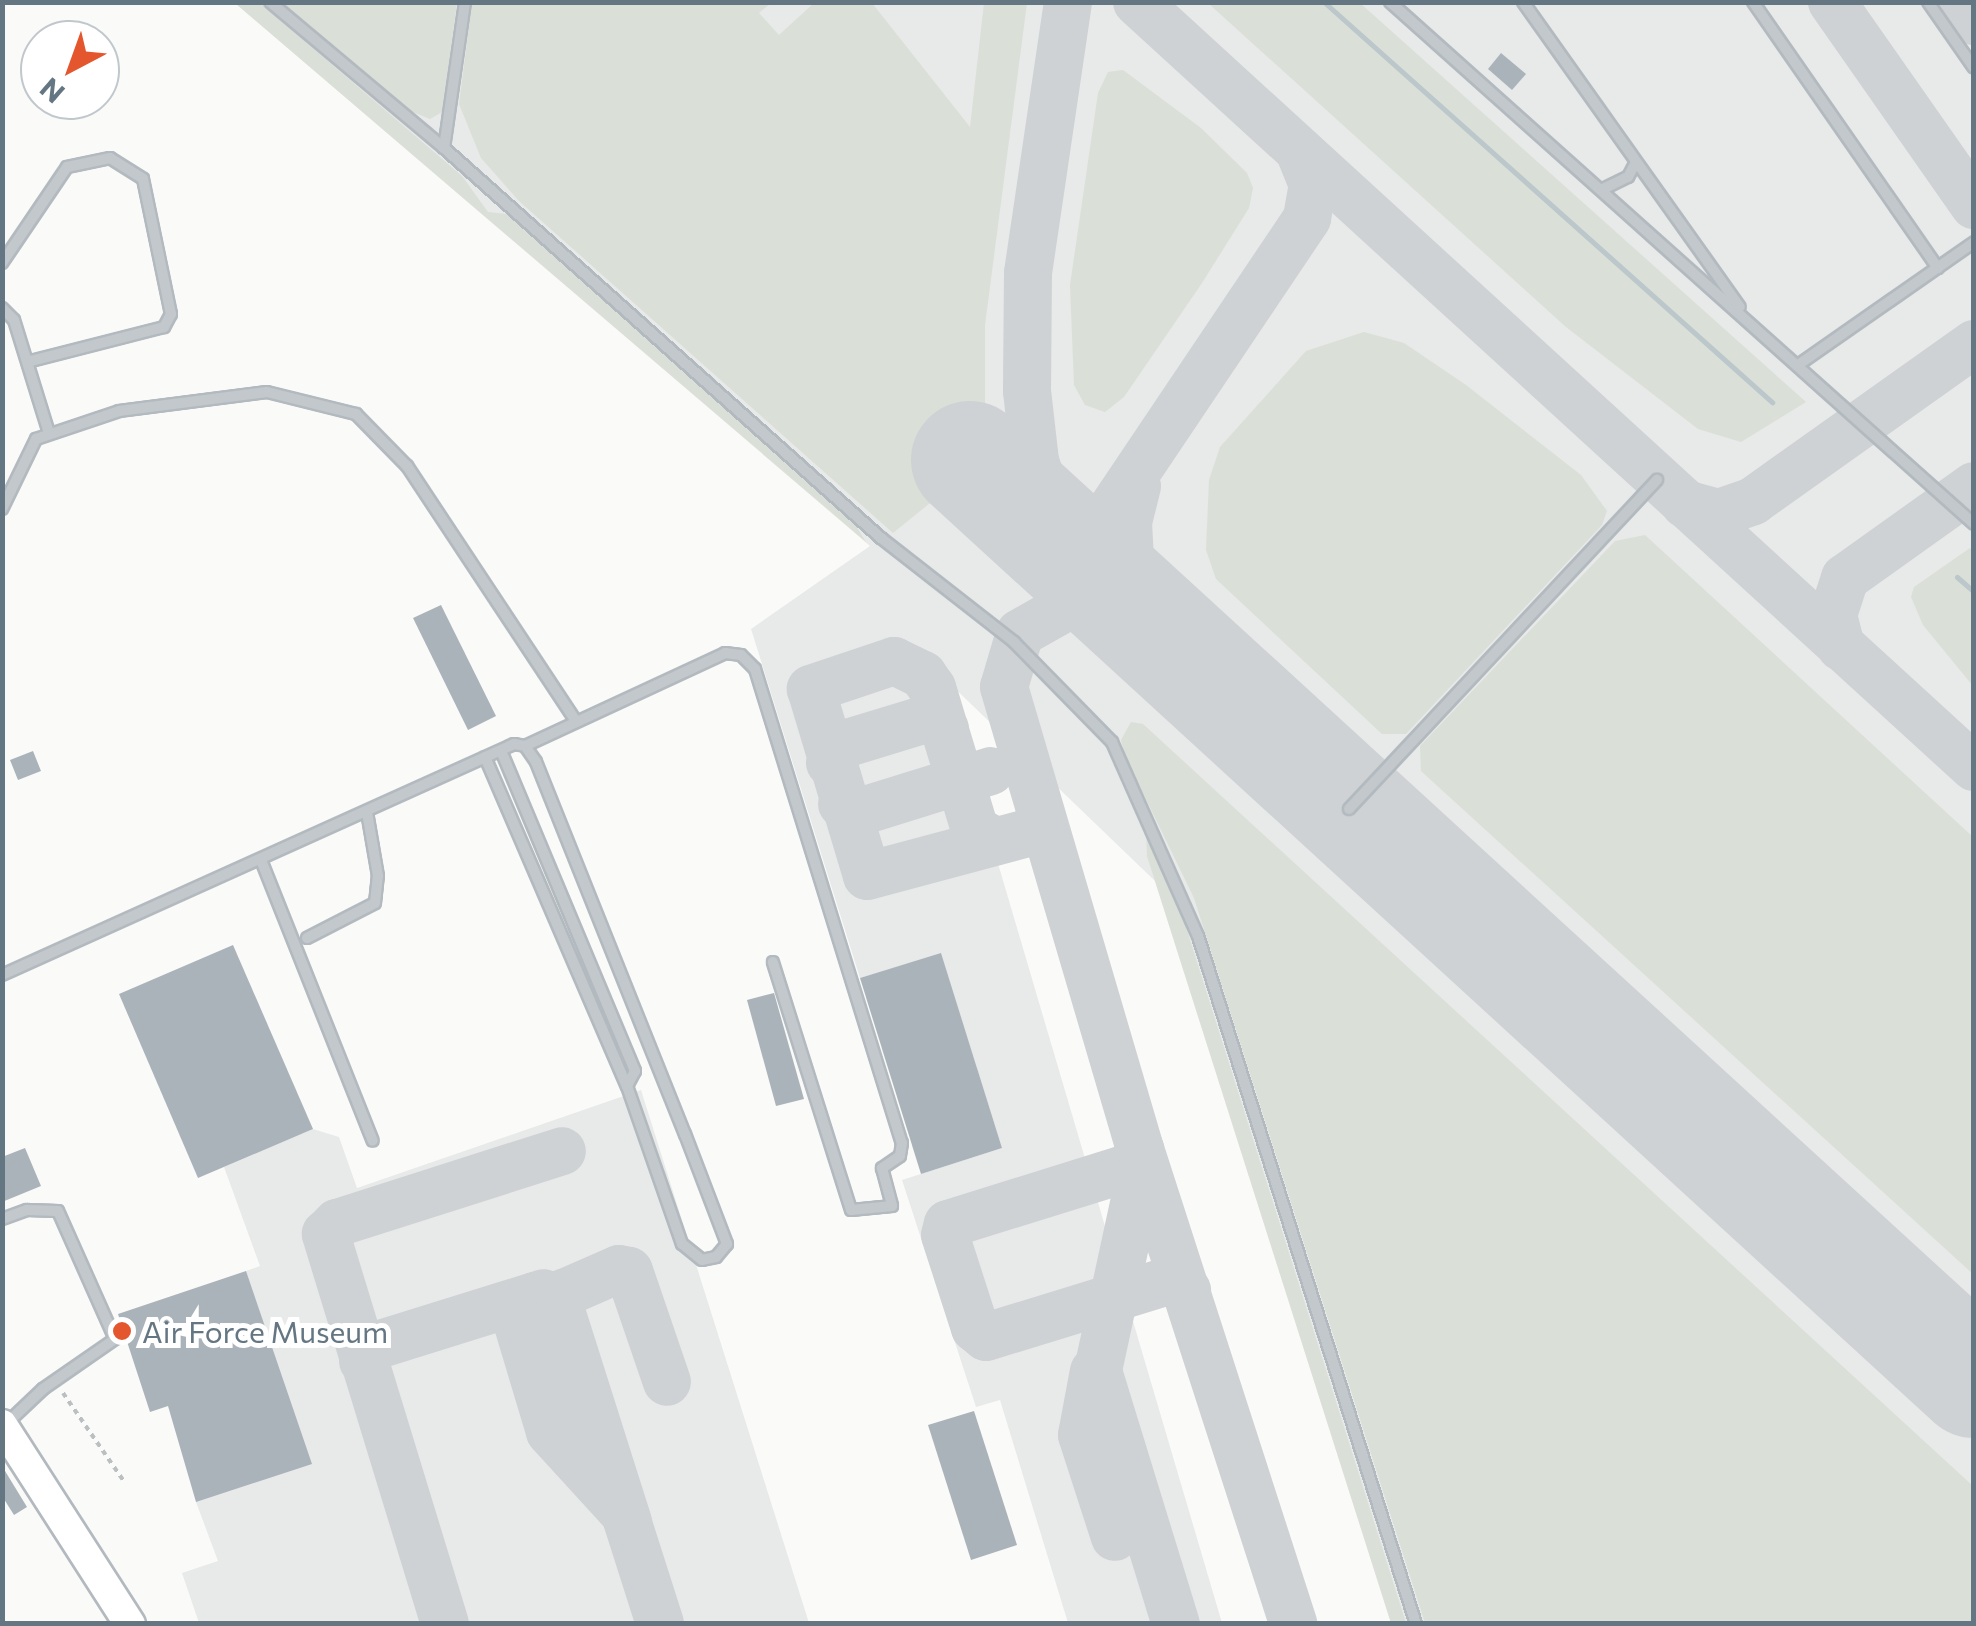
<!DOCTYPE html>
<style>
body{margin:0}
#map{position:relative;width:1976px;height:1626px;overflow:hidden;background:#fafaf8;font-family:Commissioner,sans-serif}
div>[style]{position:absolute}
.built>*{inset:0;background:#e8e9e9}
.green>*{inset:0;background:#dadfd7}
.stream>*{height:5px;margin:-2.5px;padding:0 2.5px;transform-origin:2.5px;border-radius:2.5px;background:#bbc7cb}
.taxiway>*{height:48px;margin:-24px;padding:0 24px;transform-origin:24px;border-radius:24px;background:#ced2d4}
.runway>*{height:118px;margin:-59px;padding:0 59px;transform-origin:59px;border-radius:59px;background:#ced2d4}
.building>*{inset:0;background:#aab3b9}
.path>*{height:4px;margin-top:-2px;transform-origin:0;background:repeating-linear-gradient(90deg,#bbbfc2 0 5px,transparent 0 10px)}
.roads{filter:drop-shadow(2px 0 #b3babf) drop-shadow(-2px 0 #b3babf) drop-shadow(0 2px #b3babf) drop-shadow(0 -2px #b3babf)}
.lane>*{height:10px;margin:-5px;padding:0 5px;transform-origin:5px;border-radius:5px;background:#c3c8cc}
.secondary>*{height:30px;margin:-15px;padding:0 15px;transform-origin:15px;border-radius:15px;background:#fff}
.dots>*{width:28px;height:28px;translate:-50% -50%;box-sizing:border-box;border:5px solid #fff;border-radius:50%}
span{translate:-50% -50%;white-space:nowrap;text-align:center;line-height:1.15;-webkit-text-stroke:10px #fff;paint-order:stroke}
.poi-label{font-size:30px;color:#657683}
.left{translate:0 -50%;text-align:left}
.frame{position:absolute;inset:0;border:5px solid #657683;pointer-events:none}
.north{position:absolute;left:20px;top:20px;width:100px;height:100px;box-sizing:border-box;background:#fff;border:2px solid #c1c8cd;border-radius:50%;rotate:221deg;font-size:28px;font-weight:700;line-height:40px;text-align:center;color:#657683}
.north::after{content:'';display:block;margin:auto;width:35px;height:45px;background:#e4572e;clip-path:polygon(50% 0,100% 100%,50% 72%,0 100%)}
</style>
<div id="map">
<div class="built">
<i style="clip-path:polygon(235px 3px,1973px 3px,1973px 1623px,1391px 1623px,1155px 881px,943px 677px,1222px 1623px,1068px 1623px,1000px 1400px,976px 1407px,902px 1180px,1002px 1148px,941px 954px,860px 978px,751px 629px,870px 546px)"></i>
<i style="clip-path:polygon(641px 1090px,809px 1623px,199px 1623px,182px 1573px,218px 1561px,196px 1502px,246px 1271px,260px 1266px,224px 1167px,313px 1129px,339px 1137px,357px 1188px)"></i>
</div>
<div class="green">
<i style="clip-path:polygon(235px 3px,260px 3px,462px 176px,488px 212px,507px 214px,520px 226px,856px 526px,866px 542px)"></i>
<i style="clip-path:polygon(281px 3px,457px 3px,442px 112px,430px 119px,408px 110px)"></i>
<i style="clip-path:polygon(872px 3px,970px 127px,984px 3px,1027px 3px,985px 325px,985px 413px,998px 427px,930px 503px,893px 533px,519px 201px,481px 158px,459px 104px,472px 3px,771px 3px,759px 13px,779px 35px,814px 3px)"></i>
<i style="clip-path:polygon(1208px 3px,1360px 3px,1806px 402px,1741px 442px,1698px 429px,1566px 327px)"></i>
<i style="clip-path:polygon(1123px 70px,1201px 128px,1247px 173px,1253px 188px,1249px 208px,1202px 283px,1124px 397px,1105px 412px,1085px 405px,1074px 385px,1070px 285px,1098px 93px,1108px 72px)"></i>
<i style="clip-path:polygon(1364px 332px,1404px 343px,1466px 385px,1581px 475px,1607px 511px,1602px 525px,1406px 734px,1382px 734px,1216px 579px,1206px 550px,1209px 480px,1220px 447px,1306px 351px)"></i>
<i style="clip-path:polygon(1645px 535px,1973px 837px,1973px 1274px,1421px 771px,1420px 746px,1615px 541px)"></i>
<i style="clip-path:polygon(1970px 548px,1974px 552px,1973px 686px,1923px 625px,1911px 597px,1914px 587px)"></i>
<i style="clip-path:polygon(1131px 722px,1143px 724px,1973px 1486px,1973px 1623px,1425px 1623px,1194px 898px,1125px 756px,1121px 740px)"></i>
<i style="clip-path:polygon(1146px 829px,1179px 905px,1406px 1623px,1391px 1623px,1147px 856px)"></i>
</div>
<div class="stream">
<i style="left:1324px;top:2px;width:601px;rotate:41.76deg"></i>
<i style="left:1957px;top:577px;width:23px;rotate:41deg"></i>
</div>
<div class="taxiway">
<i style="left:1068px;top:2px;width:274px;rotate:98.4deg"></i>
<i style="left:1028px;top:273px;width:118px;rotate:90.5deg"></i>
<i style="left:1027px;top:391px;width:70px;rotate:83.5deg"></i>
<i style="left:1035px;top:461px;width:47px;rotate:71.6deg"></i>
<i style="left:1050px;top:506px;width:84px;rotate:56.1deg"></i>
<i style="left:1137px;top:2px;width:1134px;rotate:42.43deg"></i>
<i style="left:1832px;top:2px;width:248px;rotate:55deg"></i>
<i style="left:1961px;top:2px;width:23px;rotate:56deg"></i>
<i style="left:1137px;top:486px;width:37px;rotate:104deg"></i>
<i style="left:1128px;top:522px;width:40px;rotate:87.1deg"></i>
<i style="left:1130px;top:562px;width:37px;rotate:73deg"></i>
<i style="left:1141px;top:597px;width:49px;rotate:56.6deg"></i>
<i style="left:1685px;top:504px;width:35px;rotate:15deg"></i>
<i style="left:1719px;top:513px;width:36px;rotate:-19deg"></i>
<i style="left:1753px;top:501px;width:271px;rotate:-35.4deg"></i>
<i style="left:1064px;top:580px;width:436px;rotate:-56.1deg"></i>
<i style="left:1307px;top:218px;width:34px;rotate:-80deg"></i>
<i style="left:1313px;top:185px;width:37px;rotate:-112deg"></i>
<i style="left:1168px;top:641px;width:63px;rotate:-148.6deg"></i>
<i style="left:1114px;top:608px;width:48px;rotate:-178.8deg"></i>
<i style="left:1066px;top:607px;width:53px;rotate:150.5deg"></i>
<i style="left:1020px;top:633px;width:56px;rotate:106.5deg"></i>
<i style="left:1004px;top:687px;width:482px;rotate:73.6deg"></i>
<i style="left:1140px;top:1149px;width:499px;rotate:72.1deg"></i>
<i style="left:1841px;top:647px;width:33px;rotate:-104deg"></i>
<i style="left:1833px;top:615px;width:39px;rotate:-72deg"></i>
<i style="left:1845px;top:578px;width:158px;rotate:-35.5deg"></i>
<i style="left:830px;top:763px;width:21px;rotate:-59deg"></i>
<i style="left:841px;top:745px;width:86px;rotate:-17deg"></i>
<i style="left:923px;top:720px;width:16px;rotate:4deg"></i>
<i style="left:939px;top:721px;width:10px;rotate:53deg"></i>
<i style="left:842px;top:804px;width:17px;rotate:33deg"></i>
<i style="left:856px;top:813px;width:141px;rotate:-17.3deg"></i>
<i style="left:995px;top:841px;width:23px;rotate:-151deg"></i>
<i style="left:975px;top:830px;width:148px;rotate:-106.8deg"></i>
<i style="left:932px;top:688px;width:16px;rotate:-125deg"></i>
<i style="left:923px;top:675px;width:32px;rotate:-154deg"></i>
<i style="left:894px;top:661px;width:88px;rotate:161.4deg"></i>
<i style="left:811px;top:689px;width:195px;rotate:73.3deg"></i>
<i style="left:867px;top:876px;width:170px;rotate:-15deg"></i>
<i style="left:1031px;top:832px;width:16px;rotate:22deg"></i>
<i style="left:1140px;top:1149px;width:20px;rotate:117deg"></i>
<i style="left:1131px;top:1167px;width:192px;rotate:162.7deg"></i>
<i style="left:948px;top:1224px;width:11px;rotate:105deg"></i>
<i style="left:945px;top:1235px;width:98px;rotate:72.1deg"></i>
<i style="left:975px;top:1328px;width:14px;rotate:39deg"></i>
<i style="left:986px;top:1337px;width:194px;rotate:-17.1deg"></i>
<i style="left:1171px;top:1280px;width:19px;rotate:32deg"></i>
<i style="left:1143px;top:1162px;width:214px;rotate:102.2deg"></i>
<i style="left:1098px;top:1371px;width:265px;rotate:72.9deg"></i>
<i style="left:560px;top:1307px;width:27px;rotate:-156deg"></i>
<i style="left:535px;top:1296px;width:28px;rotate:136deg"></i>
<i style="left:515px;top:1315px;width:122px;rotate:73.3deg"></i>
<i style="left:550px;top:1432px;width:111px;rotate:47.6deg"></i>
<i style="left:625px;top:1514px;width:115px;rotate:72.3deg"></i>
<i style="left:363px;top:1361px;width:16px;rotate:-60deg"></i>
<i style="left:371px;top:1347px;width:181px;rotate:-17.3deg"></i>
<i style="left:1094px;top:1371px;width:65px;rotate:100.6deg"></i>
<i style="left:1082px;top:1435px;width:107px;rotate:72.1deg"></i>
<i style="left:628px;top:1522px;width:225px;rotate:-107.6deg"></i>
<i style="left:560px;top:1307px;width:15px;rotate:-74deg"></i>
<i style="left:564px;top:1293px;width:60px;rotate:-23.6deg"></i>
<i style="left:619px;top:1269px;width:10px;rotate:11deg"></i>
<i style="left:629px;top:1271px;width:117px;rotate:71.1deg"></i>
<i style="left:445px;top:1624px;width:408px;rotate:-107deg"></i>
<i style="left:326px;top:1234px;width:16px;rotate:-45deg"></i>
<i style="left:337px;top:1223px;width:236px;rotate:-17.7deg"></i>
</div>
<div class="runway">
<i style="left:970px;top:460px;width:1361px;rotate:42.47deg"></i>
</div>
<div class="building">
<i style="clip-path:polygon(1501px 53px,1526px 74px,1512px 90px,1488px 69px)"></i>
<i style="clip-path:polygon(441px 605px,496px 716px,468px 730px,413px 618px)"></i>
<i style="clip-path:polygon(33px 751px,41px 771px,18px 780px,10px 760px)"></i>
<i style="clip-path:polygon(233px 945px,313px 1129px,198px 1178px,119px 994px)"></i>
<i style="clip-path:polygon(941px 953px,1002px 1148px,921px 1174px,860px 978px)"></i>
<i style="clip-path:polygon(774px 993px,804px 1099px,776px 1106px,747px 1000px)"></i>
<i style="clip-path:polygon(25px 1148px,41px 1186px,2px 1202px,2px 1157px)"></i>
<i style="clip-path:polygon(246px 1271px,312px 1464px,196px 1502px,168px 1406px,150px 1412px,118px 1314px)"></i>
<i style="clip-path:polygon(974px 1411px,1017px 1545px,971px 1560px,928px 1425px)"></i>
<i style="clip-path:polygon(2px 1466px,27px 1507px,14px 1515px,2px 1496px)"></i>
</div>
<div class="path">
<i style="left:63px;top:1393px;width:106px;rotate:55.4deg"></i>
</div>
<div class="roads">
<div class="lane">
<i style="left:270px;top:2px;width:227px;rotate:40deg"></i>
<i style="left:444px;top:148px;width:586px;rotate:41.75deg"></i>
<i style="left:881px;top:538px;width:169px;rotate:38deg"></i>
<i style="left:1014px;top:642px;width:140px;rotate:45.6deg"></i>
<i style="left:1112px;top:742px;width:212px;rotate:66.1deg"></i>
<i style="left:1198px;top:936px;width:722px;rotate:72.42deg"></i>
<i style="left:1390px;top:2px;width:783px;rotate:41.79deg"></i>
<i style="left:1523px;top:2px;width:374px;rotate:54.6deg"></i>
<i style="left:1753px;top:2px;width:324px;rotate:55.2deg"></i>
<i style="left:1928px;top:2px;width:80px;rotate:55.1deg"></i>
<i style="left:444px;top:148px;width:148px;rotate:-81.8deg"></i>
<i style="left:1601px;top:190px;width:30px;rotate:-26deg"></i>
<i style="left:1628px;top:177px;width:17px;rotate:-62deg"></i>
<i style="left:2px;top:263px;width:116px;rotate:-55.9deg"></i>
<i style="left:67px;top:167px;width:44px;rotate:-11.8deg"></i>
<i style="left:110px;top:158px;width:39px;rotate:32deg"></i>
<i style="left:143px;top:179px;width:138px;rotate:78.3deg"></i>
<i style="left:171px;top:314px;width:15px;rotate:118deg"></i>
<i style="left:164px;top:327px;width:141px;rotate:165.7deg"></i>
<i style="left:2px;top:308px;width:17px;rotate:45deg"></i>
<i style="left:14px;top:320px;width:118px;rotate:72.8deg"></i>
<i style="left:1798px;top:365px;width:215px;rotate:-34.9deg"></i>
<i style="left:2px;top:509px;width:78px;rotate:-64.1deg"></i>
<i style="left:36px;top:439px;width:88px;rotate:-18.6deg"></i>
<i style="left:119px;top:411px;width:149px;rotate:-7.3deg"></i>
<i style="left:267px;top:392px;width:92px;rotate:13.9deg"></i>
<i style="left:356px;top:414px;width:73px;rotate:45.6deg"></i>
<i style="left:407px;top:466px;width:306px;rotate:56.5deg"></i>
<i style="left:525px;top:746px;width:221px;rotate:-24.9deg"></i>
<i style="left:725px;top:653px;width:16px;rotate:7deg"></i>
<i style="left:741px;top:655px;width:20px;rotate:45deg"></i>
<i style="left:755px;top:669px;width:496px;rotate:72.8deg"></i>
<i style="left:902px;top:1143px;width:13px;rotate:99deg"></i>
<i style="left:900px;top:1156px;width:22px;rotate:146deg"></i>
<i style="left:882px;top:1168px;width:39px;rotate:75deg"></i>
<i style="left:892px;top:1206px;width:41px;rotate:174.4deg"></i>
<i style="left:851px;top:1210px;width:260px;rotate:-107.5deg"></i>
<i style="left:485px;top:757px;width:358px;rotate:66.7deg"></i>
<i style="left:627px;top:1086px;width:17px;rotate:-62deg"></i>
<i style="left:635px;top:1071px;width:347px;rotate:-112.7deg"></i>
<i style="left:1349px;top:809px;width:451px;rotate:-46.9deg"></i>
<i style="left:261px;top:860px;width:302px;rotate:68.3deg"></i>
<i style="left:307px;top:938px;width:76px;rotate:-27.2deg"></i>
<i style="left:375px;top:903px;width:27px;rotate:-84deg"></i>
<i style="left:378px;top:876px;width:65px;rotate:-99.8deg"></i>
<i style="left:2px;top:975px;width:562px;rotate:-24.28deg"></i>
<i style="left:514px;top:744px;width:11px;rotate:10deg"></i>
<i style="left:525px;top:746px;width:19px;rotate:55deg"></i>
<i style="left:536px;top:762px;width:401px;rotate:68.2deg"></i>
<i style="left:685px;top:1134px;width:118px;rotate:69.1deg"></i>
<i style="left:727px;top:1244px;width:17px;rotate:130deg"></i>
<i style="left:716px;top:1257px;width:14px;rotate:168deg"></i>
<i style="left:702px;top:1260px;width:26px;rotate:-141deg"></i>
<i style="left:682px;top:1244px;width:167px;rotate:-109.2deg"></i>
<i style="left:2px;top:1219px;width:27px;rotate:-20deg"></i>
<i style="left:27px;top:1210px;width:31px;rotate:2deg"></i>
<i style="left:58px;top:1211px;width:140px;rotate:66deg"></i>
<i style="left:115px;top:1339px;width:88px;rotate:145.2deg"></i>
<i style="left:43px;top:1389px;width:54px;rotate:136.5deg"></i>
</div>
<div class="secondary">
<i style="left:2px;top:1425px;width:237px;rotate:57.3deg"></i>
</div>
</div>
<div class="dots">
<i style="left:122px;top:1331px;background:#e4572e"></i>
</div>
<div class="poi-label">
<span class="left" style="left:142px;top:1331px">Air Force Museum</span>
</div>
<div class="frame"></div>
<div class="north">N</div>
</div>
